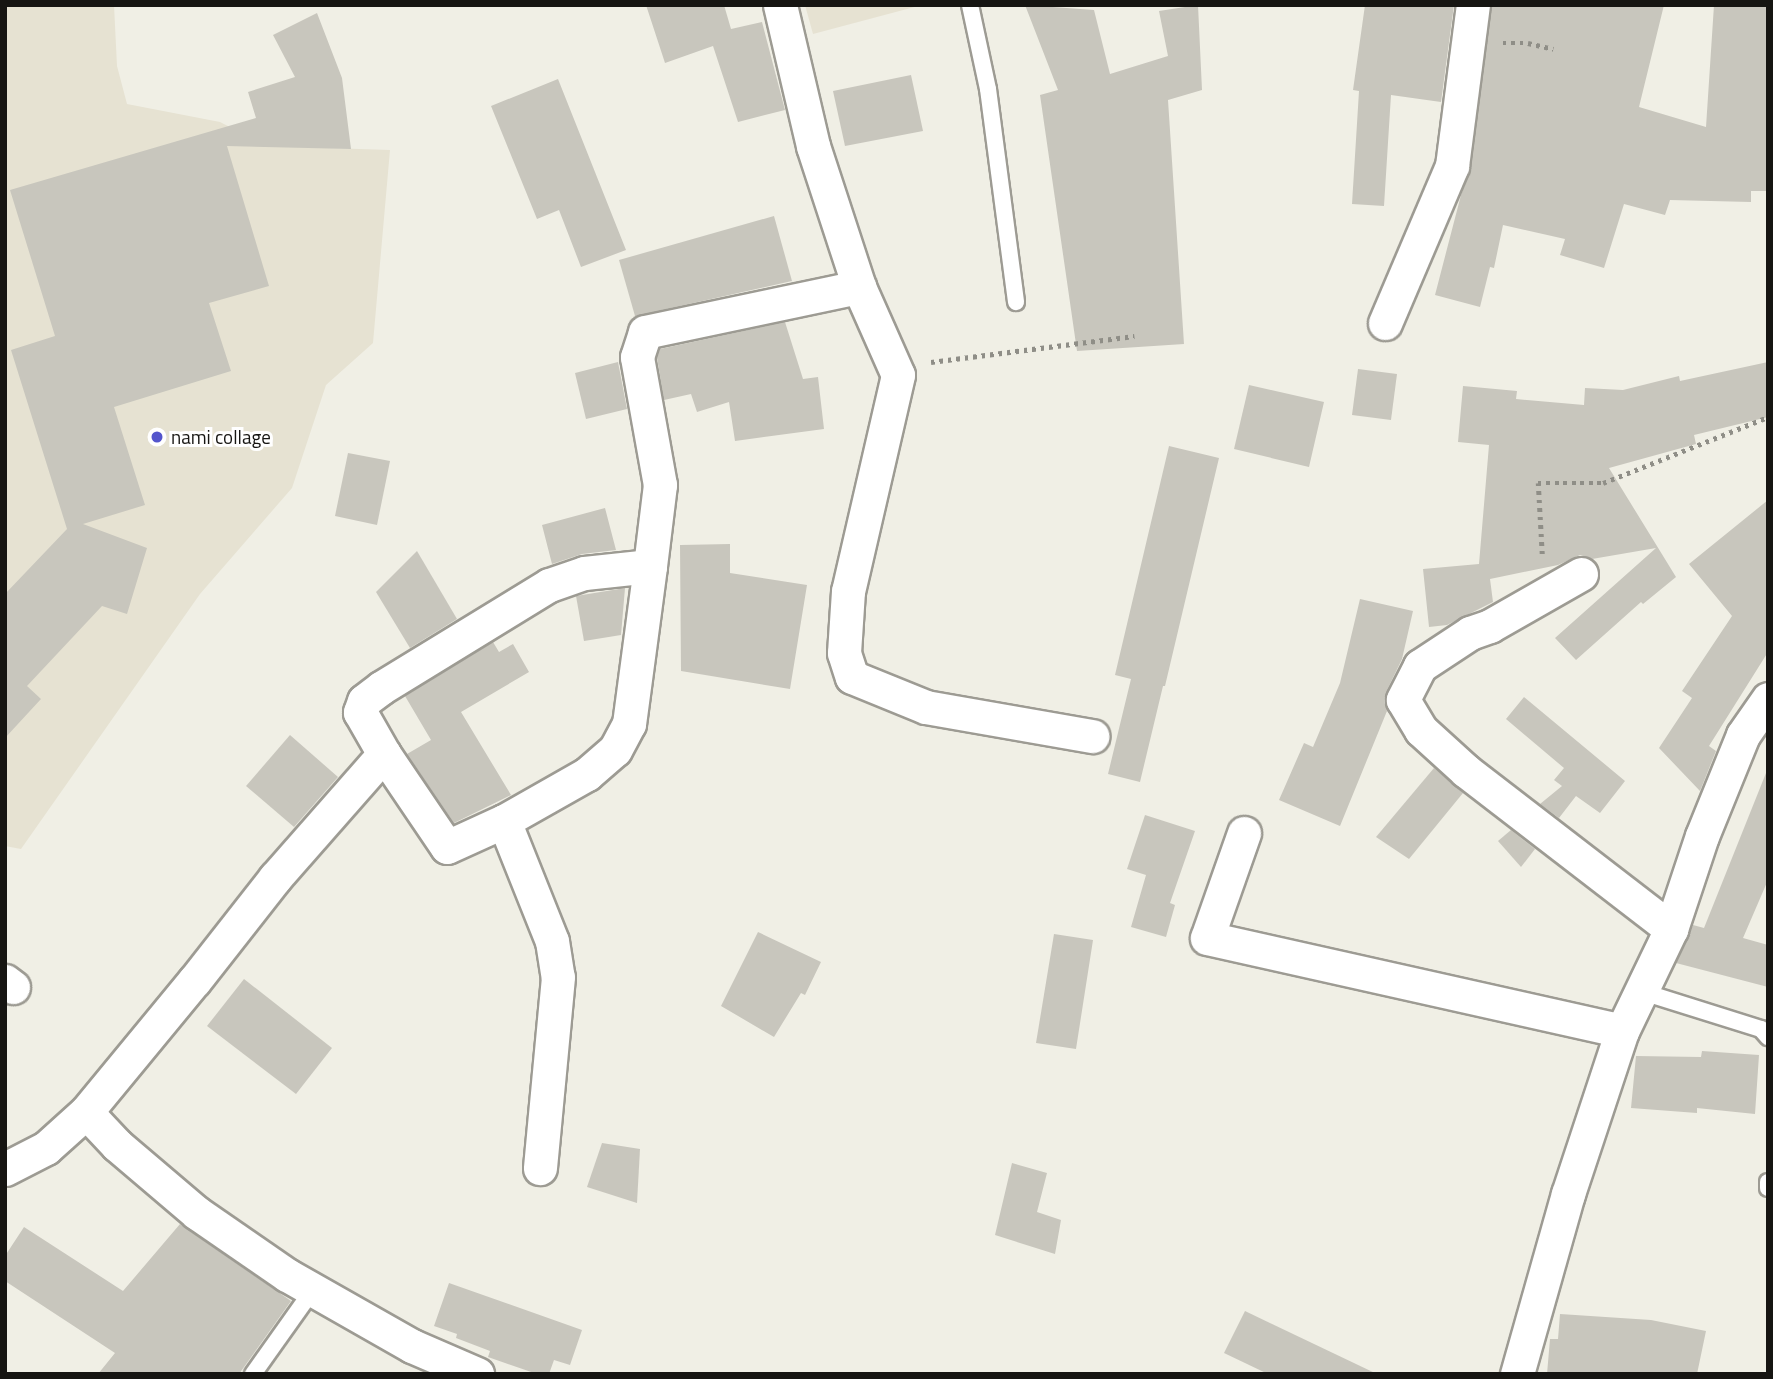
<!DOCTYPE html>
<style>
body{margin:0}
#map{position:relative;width:1773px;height:1379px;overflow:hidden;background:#f0efe5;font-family:"Titillium Web",sans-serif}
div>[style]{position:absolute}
.built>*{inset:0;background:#e6e2d2}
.building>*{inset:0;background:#c8c6bd}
.path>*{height:4.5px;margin-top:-2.25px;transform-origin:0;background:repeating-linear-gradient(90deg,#8f8e87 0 3.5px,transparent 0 8.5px)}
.roads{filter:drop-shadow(2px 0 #9d9b93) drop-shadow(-2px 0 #9d9b93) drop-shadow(0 2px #9d9b93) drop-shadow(0 -2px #9d9b93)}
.lane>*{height:16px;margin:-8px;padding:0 8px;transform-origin:8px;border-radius:8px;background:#fff}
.street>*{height:33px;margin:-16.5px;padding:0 16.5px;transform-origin:16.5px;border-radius:16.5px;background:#fff}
.dots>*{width:19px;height:19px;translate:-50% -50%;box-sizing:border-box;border:4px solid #fff;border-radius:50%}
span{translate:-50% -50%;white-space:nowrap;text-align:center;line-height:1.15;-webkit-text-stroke:6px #fff;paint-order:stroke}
.poi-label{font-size:19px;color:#161512}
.left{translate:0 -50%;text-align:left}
.frame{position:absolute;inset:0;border:7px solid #161512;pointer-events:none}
</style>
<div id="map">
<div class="built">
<i style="clip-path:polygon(5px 5px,114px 5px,117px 66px,127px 104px,220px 122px,267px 146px,390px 150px,373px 343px,326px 385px,292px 488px,200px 594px,21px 849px,5px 846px)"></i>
<i style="clip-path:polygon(805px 5px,922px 5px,813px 34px)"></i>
</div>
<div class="building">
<i style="clip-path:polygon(646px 5px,724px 5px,731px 29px,762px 22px,785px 110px,738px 122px,713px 46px,665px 63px)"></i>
<i style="clip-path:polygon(1025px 5px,1094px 10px,1110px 74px,1168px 56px,1159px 11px,1198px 5px,1202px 90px,1168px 100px,1184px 344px,1077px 351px,1040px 95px,1058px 90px)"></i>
<i style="clip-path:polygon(1365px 5px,1454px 5px,1441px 102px,1391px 95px,1384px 206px,1352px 204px,1359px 91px,1353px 90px)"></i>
<i style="clip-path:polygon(1492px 5px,1664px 5px,1639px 107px,1706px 127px,1714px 5px,1768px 5px,1768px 191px,1751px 191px,1751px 202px,1670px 200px,1665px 215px,1624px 204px,1604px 268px,1560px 255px,1565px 239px,1503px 225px,1494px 268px,1490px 267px,1480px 307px,1435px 295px,1461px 195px,1471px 168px)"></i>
<i style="clip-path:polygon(317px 13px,342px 78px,351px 149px,227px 146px,269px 286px,209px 303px,231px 371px,114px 407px,145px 505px,83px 524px,147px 548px,127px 614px,102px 606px,27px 686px,41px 699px,5px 738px,5px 594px,67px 529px,11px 350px,55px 336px,10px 190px,256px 118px,248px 92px,295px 77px,273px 35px)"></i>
<i style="clip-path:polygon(911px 75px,923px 131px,845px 146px,833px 91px)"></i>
<i style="clip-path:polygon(558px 79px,626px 250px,581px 267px,559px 210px,537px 219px,491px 106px)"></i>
<i style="clip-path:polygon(774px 216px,792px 281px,635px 316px,619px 260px)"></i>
<i style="clip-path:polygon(785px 322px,803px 379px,818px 377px,824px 429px,735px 441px,729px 402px,697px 412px,691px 394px,664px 400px,657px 358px,660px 349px)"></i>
<i style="clip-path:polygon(618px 362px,627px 409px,586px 419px,575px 373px)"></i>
<i style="clip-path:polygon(1768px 362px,1768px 417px,1694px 435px,1696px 444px,1609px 468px,1676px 577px,1643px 604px,1641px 602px,1576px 660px,1555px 638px,1656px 548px,1592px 559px,1580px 555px,1558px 565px,1490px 579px,1493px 602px,1447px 625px,1429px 627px,1423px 569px,1479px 564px,1489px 445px,1458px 442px,1463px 386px,1517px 391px,1516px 399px,1584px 405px,1585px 388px,1623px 390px,1679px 376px,1680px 381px)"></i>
<i style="clip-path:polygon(1358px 369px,1397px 374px,1391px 420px,1352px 415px)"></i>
<i style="clip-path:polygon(1249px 385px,1324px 402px,1309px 467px,1234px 449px)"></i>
<i style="clip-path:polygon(1169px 446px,1219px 458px,1165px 686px,1163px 686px,1140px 782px,1108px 774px,1131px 679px,1115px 675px)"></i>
<i style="clip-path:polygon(348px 453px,390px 461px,377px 525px,335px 516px)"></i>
<i style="clip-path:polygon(1768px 500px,1768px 652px,1709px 746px,1716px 751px,1700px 791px,1659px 748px,1692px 698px,1682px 691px,1732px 616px,1689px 564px)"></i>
<i style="clip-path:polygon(605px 508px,616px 550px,582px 554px,552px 564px,542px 525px)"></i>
<i style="clip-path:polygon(730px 544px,730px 573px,807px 585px,790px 689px,681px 671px,680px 545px)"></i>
<i style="clip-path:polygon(417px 551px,457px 619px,410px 648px,376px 592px)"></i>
<i style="clip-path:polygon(625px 588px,621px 635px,584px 641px,576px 596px)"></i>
<i style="clip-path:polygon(1360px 599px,1413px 611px,1402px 659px,1386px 692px,1384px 701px,1387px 711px,1340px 826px,1279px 800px,1304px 743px,1313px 747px,1340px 683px)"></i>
<i style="clip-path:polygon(493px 642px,499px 652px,513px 644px,529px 672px,461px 712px,511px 795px,454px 823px,407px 754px,431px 740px,405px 696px)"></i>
<i style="clip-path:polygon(1524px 697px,1625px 781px,1600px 813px,1576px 796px,1559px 818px,1540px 804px,1562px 786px,1554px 780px,1564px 768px,1506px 719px)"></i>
<i style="clip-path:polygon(290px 735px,338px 777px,294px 827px,246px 786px)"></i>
<i style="clip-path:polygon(1434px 768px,1463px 793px,1409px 859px,1376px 837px)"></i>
<i style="clip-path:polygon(1766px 773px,1768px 880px,1743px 938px,1768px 945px,1768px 987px,1676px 963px,1693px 925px,1704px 928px)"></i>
<i style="clip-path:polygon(1145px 815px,1195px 831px,1170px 903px,1175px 905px,1166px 937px,1131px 927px,1146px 875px,1127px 869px)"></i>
<i style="clip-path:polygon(1511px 830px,1535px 849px,1521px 867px,1498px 841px)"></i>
<i style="clip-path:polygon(758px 932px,821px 962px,805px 995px,801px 993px,774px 1037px,721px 1006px)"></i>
<i style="clip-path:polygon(1054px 934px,1093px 940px,1076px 1049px,1036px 1043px)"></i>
<i style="clip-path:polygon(244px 979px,332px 1048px,296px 1094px,207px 1026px)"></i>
<i style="clip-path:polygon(1702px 1051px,1759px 1055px,1755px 1114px,1697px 1108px,1697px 1113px,1631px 1108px,1636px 1056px,1701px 1057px)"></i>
<i style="clip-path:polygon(602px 1143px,640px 1149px,637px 1203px,587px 1187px)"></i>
<i style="clip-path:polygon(1012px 1163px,1047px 1173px,1037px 1212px,1061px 1220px,1055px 1254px,995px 1235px)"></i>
<i style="clip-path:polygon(180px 1224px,291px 1301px,239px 1374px,98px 1374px,115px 1353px,5px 1281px,5px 1256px,24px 1227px,123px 1291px)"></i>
<i style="clip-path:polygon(449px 1283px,582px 1330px,570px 1365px,554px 1360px,549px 1374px,537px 1374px,488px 1357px,490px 1351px,456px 1338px,457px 1334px,434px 1326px)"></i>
<i style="clip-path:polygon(1245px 1311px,1377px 1374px,1268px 1374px,1224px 1353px)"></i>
<i style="clip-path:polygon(1560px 1314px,1651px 1320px,1706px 1331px,1697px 1374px,1547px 1374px,1550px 1339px,1558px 1339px)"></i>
</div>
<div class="path">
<i style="left:1503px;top:43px;width:25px"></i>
<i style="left:1528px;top:43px;width:26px;rotate:13deg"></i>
<i style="left:931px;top:362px;width:205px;rotate:-7.3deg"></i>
<i style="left:1542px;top:554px;width:71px;rotate:-93.2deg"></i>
<i style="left:1538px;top:483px;width:65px"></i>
<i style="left:1603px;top:483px;width:178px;rotate:-21.8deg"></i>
</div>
<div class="roads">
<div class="lane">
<i style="left:970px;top:5px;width:86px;rotate:77.9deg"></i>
<i style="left:988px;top:89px;width:215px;rotate:82.5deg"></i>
<i style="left:1643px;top:992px;width:124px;rotate:17.4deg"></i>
<i style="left:1761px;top:1029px;width:11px;rotate:49deg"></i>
<i style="left:1768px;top:1182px;width:6px;rotate:90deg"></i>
<i style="left:253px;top:1374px;width:102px;rotate:-54.6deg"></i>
</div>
<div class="street">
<i style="left:780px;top:5px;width:145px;rotate:76.8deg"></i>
<i style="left:813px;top:146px;width:148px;rotate:71.9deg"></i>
<i style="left:859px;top:287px;width:96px;rotate:66.1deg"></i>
<i style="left:898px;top:375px;width:222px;rotate:103deg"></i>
<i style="left:848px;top:591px;width:62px;rotate:93.7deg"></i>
<i style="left:844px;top:653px;width:25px;rotate:72deg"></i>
<i style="left:852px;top:677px;width:80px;rotate:22.1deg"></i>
<i style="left:926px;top:707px;width:169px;rotate:9.9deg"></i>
<i style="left:1385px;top:323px;width:171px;rotate:-66.9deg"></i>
<i style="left:1452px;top:166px;width:162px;rotate:-82.6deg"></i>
<i style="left:650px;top:566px;width:66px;rotate:173.9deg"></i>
<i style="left:584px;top:573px;width:37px;rotate:161deg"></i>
<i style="left:549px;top:585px;width:197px;rotate:148.5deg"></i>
<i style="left:381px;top:688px;width:21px;rotate:143deg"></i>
<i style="left:364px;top:701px;width:12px;rotate:110deg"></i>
<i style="left:360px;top:712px;width:48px;rotate:60.3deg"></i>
<i style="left:384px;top:754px;width:112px;rotate:55.9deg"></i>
<i style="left:447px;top:847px;width:63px;rotate:-24.5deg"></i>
<i style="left:504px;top:821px;width:95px;rotate:-29.5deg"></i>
<i style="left:587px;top:774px;width:37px;rotate:-41deg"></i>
<i style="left:615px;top:750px;width:30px;rotate:-62deg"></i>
<i style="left:629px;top:724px;width:159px;rotate:-82.4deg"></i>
<i style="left:650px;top:566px;width:82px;rotate:-83deg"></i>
<i style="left:660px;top:485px;width:130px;rotate:-100.2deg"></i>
<i style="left:637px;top:357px;width:26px;rotate:-72deg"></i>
<i style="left:645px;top:332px;width:219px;rotate:-11.9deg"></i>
<i style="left:1581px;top:574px;width:105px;rotate:150.3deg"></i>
<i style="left:1490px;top:626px;width:21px;rotate:161deg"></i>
<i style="left:1470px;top:633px;width:60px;rotate:146.6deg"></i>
<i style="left:1420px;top:666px;width:38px;rotate:117deg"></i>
<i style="left:1403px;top:700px;width:35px;rotate:59deg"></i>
<i style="left:1421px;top:730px;width:61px;rotate:42.3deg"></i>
<i style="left:1466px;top:771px;width:259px;rotate:37.6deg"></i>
<i style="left:504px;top:821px;width:129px;rotate:68.2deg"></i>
<i style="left:552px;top:941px;width:36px;rotate:81deg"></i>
<i style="left:558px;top:977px;width:192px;rotate:95.4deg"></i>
<i style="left:1244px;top:833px;width:111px;rotate:109.4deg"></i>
<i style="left:1207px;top:938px;width:425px;rotate:12.6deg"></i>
<i style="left:5px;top:981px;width:10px;rotate:37deg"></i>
<i style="left:86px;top:1112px;width:45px;rotate:46.8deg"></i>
<i style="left:117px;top:1145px;width:105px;rotate:40.4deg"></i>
<i style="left:197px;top:1213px;width:109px;rotate:34.6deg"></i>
<i style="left:287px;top:1275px;width:144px;rotate:29.6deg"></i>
<i style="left:412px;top:1346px;width:71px;rotate:23.3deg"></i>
<i style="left:5px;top:1169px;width:46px;rotate:-27.1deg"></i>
<i style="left:46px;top:1148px;width:54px;rotate:-42deg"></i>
<i style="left:86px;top:1112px;width:171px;rotate:-50.5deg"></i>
<i style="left:195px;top:980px;width:130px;rotate:-51.9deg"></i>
<i style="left:275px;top:878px;width:165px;rotate:-48.7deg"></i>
<i style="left:1517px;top:1374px;width:187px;rotate:-74.2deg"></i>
<i style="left:1568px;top:1194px;width:172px;rotate:-71.7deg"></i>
<i style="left:1622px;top:1031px;width:113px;rotate:-64.3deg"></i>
<i style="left:1671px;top:929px;width:98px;rotate:-71.6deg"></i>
<i style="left:1702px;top:836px;width:109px;rotate:-67.9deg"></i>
<i style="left:1743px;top:735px;width:44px;rotate:-55.2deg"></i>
</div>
</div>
<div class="dots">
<i style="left:157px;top:437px;background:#5455cc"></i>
</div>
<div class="poi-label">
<span class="left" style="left:171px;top:437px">nami collage</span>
</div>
<div class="frame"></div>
</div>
